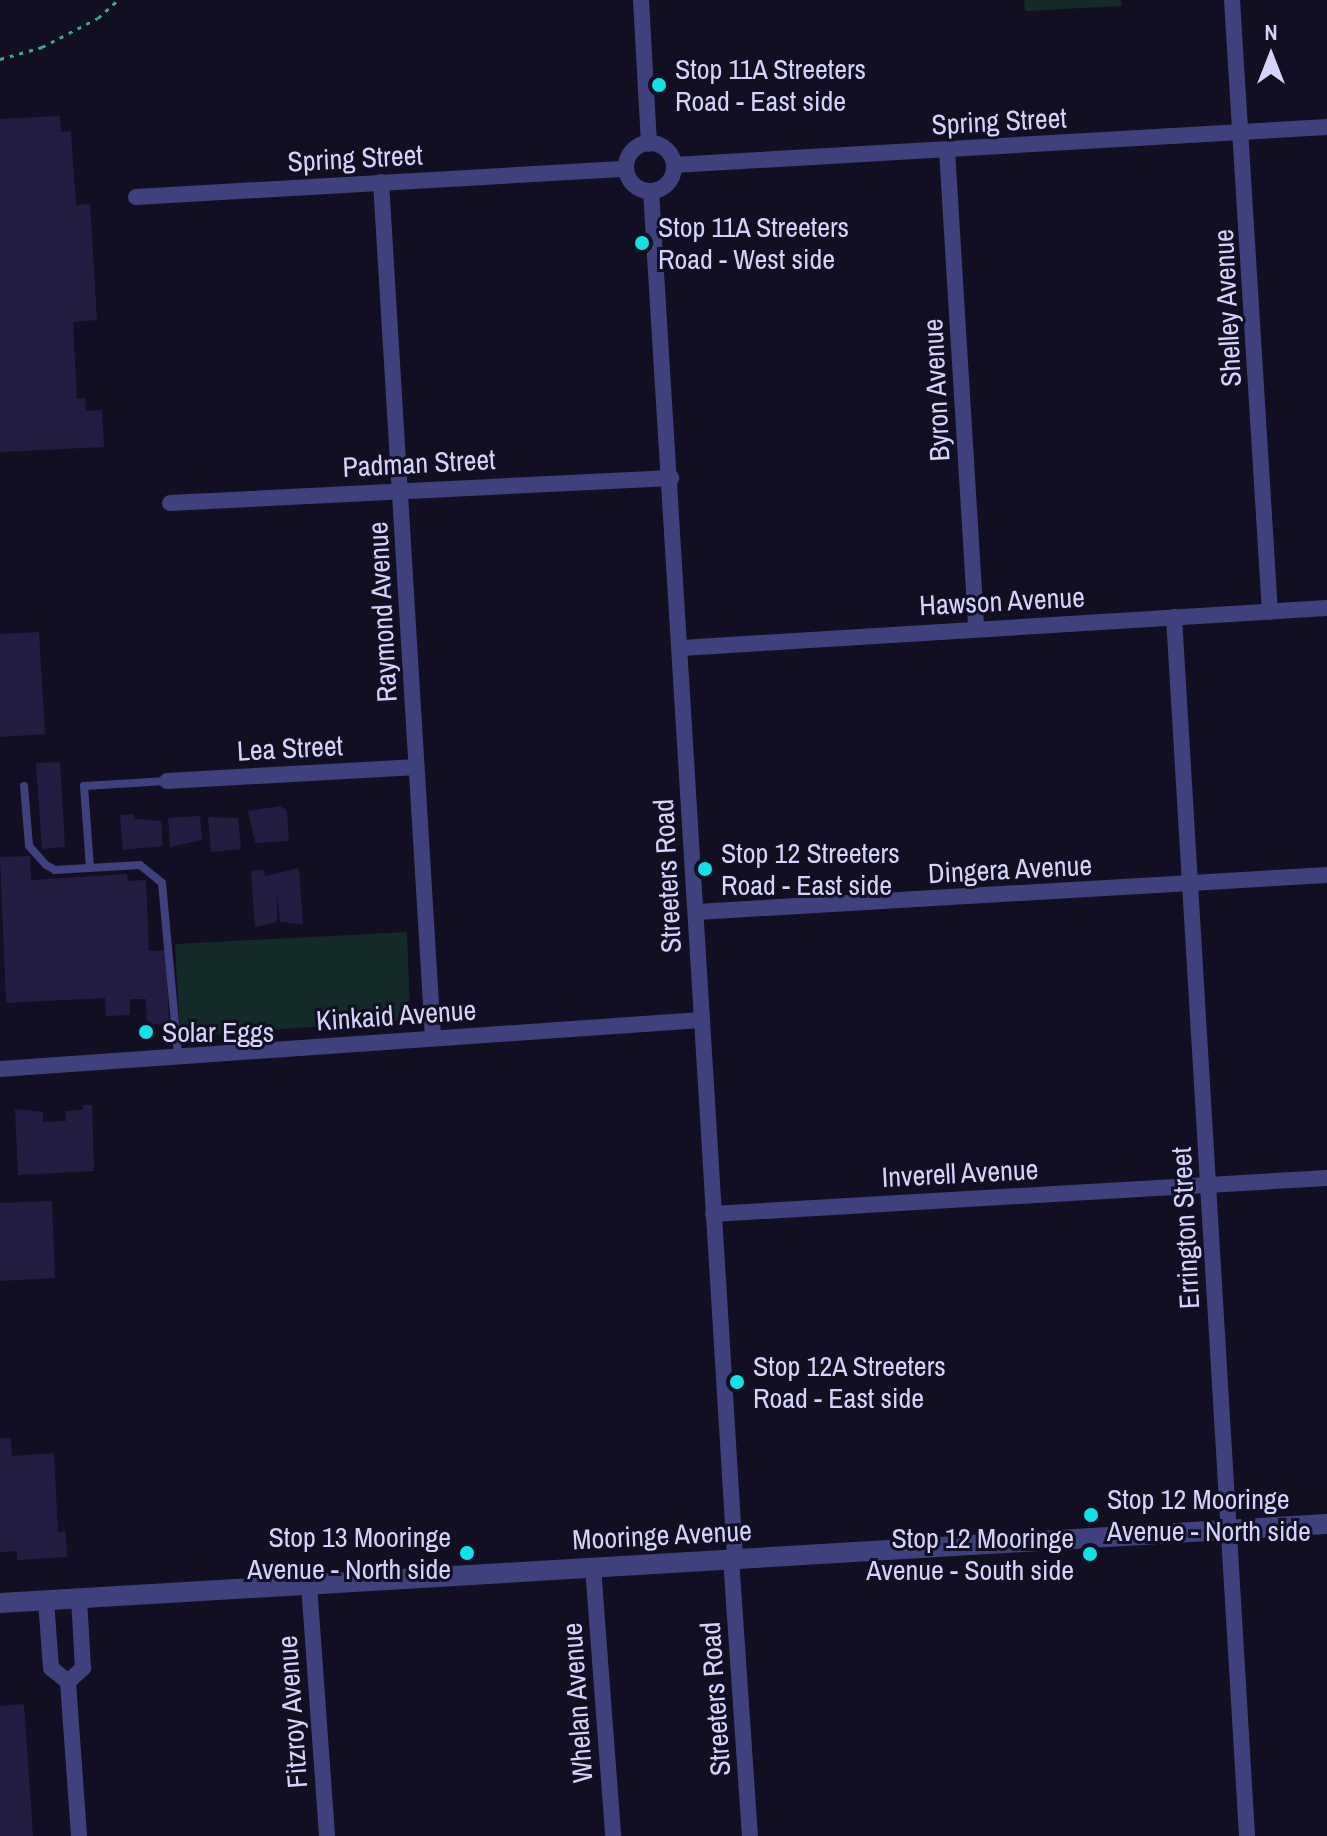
<!DOCTYPE html>
<style>
body{margin:0}
#map{position:relative;width:1327px;height:1836px;overflow:hidden;background:#110f21;font-family:"Archivo Narrow",sans-serif}
div>[style]{position:absolute}
.green>*{inset:0;background:#132a28}
.building>*{inset:0;background:#221d40}
.path>*{height:3px;margin-top:-1.5px;transform-origin:0;background:repeating-linear-gradient(90deg,#39a99a 0 4px,transparent 0 10px)}
.service>*{height:8px;margin:-4px;padding:0 4px;transform-origin:4px;border-radius:4px;background:#3f417c}
.minor>*{height:16px;margin:-8px;padding:0 8px;transform-origin:8px;border-radius:8px;background:#3f417c}
.minor>.ring{margin:-8px;padding:0;box-sizing:content-box;background:none;border:16px solid #3f417c;border-radius:50%}
.tertiary>*{height:20px;margin:-10px;padding:0 10px;transform-origin:10px;border-radius:10px;background:#3f417c}
.dots>*{width:22px;height:22px;translate:-50% -50%;box-sizing:border-box;border:4px solid #110f21;border-radius:50%}
span{translate:-50% -50%;white-space:nowrap;text-align:center;line-height:1.15;-webkit-text-stroke:6px #110f21;paint-order:stroke}
.poi-label{font-size:28px;color:#d5d3fb}
.left{translate:0 -50%;text-align:left}
.right{translate:-100% -50%;text-align:right}
.street-label{font-size:28px;color:#d5d3fb}
.north{position:absolute;left:1231px;top:16px;width:80px;height:80px;-webkit-text-stroke:6px #110f21;paint-order:stroke;rotate:0deg;font-size:22px;font-weight:700;line-height:32px;text-align:center;color:#d5d3fb}
.north::after{content:'';display:block;margin:auto;width:28px;height:36px;background:#d5d3fb;clip-path:polygon(50% 0,100% 100%,50% 72%,0 100%)}
</style>
<div id="map">
<div class="green">
<i style="clip-path:polygon(1024px 0,1121px 0,1122px 6px,1025px 11px)"></i>
<i style="clip-path:polygon(407px 932px,410px 1010px,402px 1020px,180px 1037px,175px 944px)"></i>
</div>
<div class="building">
<i style="clip-path:polygon(60px 116px,61px 132px,71px 131px,76px 205px,90px 204px,97px 320px,73px 322px,77px 399px,85px 398px,86px 411px,102px 410px,104px 447px,0 452px,0 119px)"></i>
<i style="clip-path:polygon(39px 632px,45px 734px,0 737px,0 634px)"></i>
<i style="clip-path:polygon(60px 762px,65px 847px,42px 849px,36px 763px)"></i>
<i style="clip-path:polygon(280px 806px,287px 811px,289px 841px,255px 843px,248px 811px)"></i>
<i style="clip-path:polygon(134px 814px,135px 819px,161px 821px,163px 846px,123px 850px,120px 815px)"></i>
<i style="clip-path:polygon(200px 816px,202px 840px,170px 847px,168px 818px)"></i>
<i style="clip-path:polygon(208px 817px,238px 818px,241px 849px,211px 852px)"></i>
<i style="clip-path:polygon(30px 856px,31px 880px,127px 874px,128px 881px,146px 880px,149px 951px,166px 950px,169px 1023px,147px 1025px,146px 999px,130px 999px,130px 1015px,106px 1016px,105px 998px,6px 1003px,0 857px)"></i>
<i style="clip-path:polygon(299px 868px,303px 924px,280px 922px,277px 894px,277px 922px,255px 927px,251px 871px,264px 870px,265px 876px)"></i>
<i style="clip-path:polygon(83px 1105px,92px 1105px,94px 1171px,18px 1175px,15px 1109px,43px 1112px,43px 1122px,66px 1121px,65px 1111px,83px 1110px)"></i>
<i style="clip-path:polygon(52px 1201px,55px 1278px,0 1281px,0 1203px)"></i>
<i style="clip-path:polygon(0 1438px,11px 1438px,12px 1456px,54px 1453px,58px 1532px,66px 1531px,67px 1557px,17px 1560px,17px 1551px,0 1552px)"></i>
<i style="clip-path:polygon(24px 1704px,33px 1836px,0 1836px,0 1706px)"></i>
</div>
<div class="path">
<i style="left:0;top:59px;width:44px;rotate:-15.9deg"></i>
<i style="left:42px;top:47px;width:63px;rotate:-27.4deg"></i>
<i style="left:98px;top:18px;width:27px;rotate:-42deg"></i>
</div>
<div class="service">
<i style="left:24px;top:786px;width:60px;rotate:85.2deg"></i>
<i style="left:29px;top:846px;width:25px;rotate:48deg"></i>
<i style="left:46px;top:865px;width:10px;rotate:29deg"></i>
<i style="left:55px;top:870px;width:85px;rotate:-3.4deg"></i>
<i style="left:140px;top:865px;width:28px;rotate:39deg"></i>
<i style="left:162px;top:883px;width:174px;rotate:84.7deg"></i>
<i style="left:90px;top:868px;width:82px;rotate:-94.2deg"></i>
<i style="left:84px;top:786px;width:83px;rotate:-3.4deg"></i>
</div>
<div class="minor">
<i style="left:641px;top:0;width:144px;rotate:86.8deg"></i>
<i style="left:1232px;top:0;width:613px;rotate:86.45deg"></i>
<i class="ring" style="left:626px;top:143px;width:32px;height:32px"></i>
<i style="left:947px;top:150px;width:478px;rotate:86.5deg"></i>
<i style="left:674px;top:165px;width:654px;rotate:-3.33deg"></i>
<i style="left:381px;top:182px;width:858px;rotate:86.52deg"></i>
<i style="left:651px;top:191px;width:1370px;rotate:86.48deg"></i>
<i style="left:136px;top:197px;width:491px;rotate:-3.3deg"></i>
<i style="left:170px;top:503px;width:502px;rotate:-2.86deg"></i>
<i style="left:1174px;top:617px;width:1221px;rotate:86.57deg"></i>
<i style="left:681px;top:648px;width:647px;rotate:-3.54deg"></i>
<i style="left:167px;top:781px;width:250px;rotate:-3.2deg"></i>
<i style="left:696px;top:912px;width:632px;rotate:-3.36deg"></i>
<i style="left:0;top:1069px;width:703px;rotate:-4deg"></i>
<i style="left:713px;top:1214px;width:615px;rotate:-3.36deg"></i>
<i style="left:731px;top:1558px;width:279px;rotate:86.1deg"></i>
<i style="left:593px;top:1567px;width:270px;rotate:85.7deg"></i>
<i style="left:309px;top:1584px;width:253px;rotate:85.9deg"></i>
<i style="left:46px;top:1600px;width:68px;rotate:85.8deg"></i>
<i style="left:51px;top:1668px;width:22px;rotate:39deg"></i>
<i style="left:68px;top:1682px;width:154px;rotate:85.9deg"></i>
<i style="left:68px;top:1682px;width:21px;rotate:-43deg"></i>
<i style="left:83px;top:1668px;width:70px;rotate:-93.3deg"></i>
</div>
<div class="tertiary">
<i style="left:0;top:1603px;width:1329px;rotate:-3.41deg"></i>
</div>
<div class="dots">
<i style="left:659px;top:85px;background:#15e0e6"></i>
<i style="left:642px;top:243px;background:#15e0e6"></i>
<i style="left:705px;top:869px;background:#15e0e6"></i>
<i style="left:146px;top:1032px;background:#15e0e6"></i>
<i style="left:737px;top:1382px;background:#15e0e6"></i>
<i style="left:1091px;top:1515px;background:#15e0e6"></i>
<i style="left:467px;top:1553px;background:#15e0e6"></i>
<i style="left:1090px;top:1554px;background:#15e0e6"></i>
</div>
<div class="poi-label">
<span class="left" style="left:675px;top:85px">Stop 11A Streeters<br>Road - East side</span>
<span class="left" style="left:658px;top:243px">Stop 11A Streeters<br>Road - West side</span>
<span class="left" style="left:721px;top:869px">Stop 12 Streeters<br>Road - East side</span>
<span class="left" style="left:162px;top:1032px">Solar Eggs</span>
<span class="left" style="left:753px;top:1382px">Stop 12A Streeters<br>Road - East side</span>
<span class="left" style="left:1107px;top:1515px">Stop 12 Mooringe<br>Avenue - North side</span>
<span class="right" style="left:451px;top:1553px">Stop 13 Mooringe<br>Avenue - North side</span>
<span class="right" style="left:1074px;top:1554px">Stop 12 Mooringe<br>Avenue - South side</span>
</div>
<div class="street-label">
<span style="left:999px;top:121px;rotate:-3deg">Spring Street</span>
<span style="left:355px;top:158px;rotate:-3deg">Spring Street</span>
<span style="left:1227px;top:308px;rotate:-93deg">Shelley Avenue</span>
<span style="left:936px;top:390px;rotate:-93deg">Byron Avenue</span>
<span style="left:419px;top:463px;rotate:-3deg">Padman Street</span>
<span style="left:1002px;top:601px;rotate:-3deg">Hawson Avenue</span>
<span style="left:382px;top:612px;rotate:-93deg">Raymond Avenue</span>
<span style="left:290px;top:748px;rotate:-3deg">Lea Street</span>
<span style="left:1010px;top:869px;rotate:-3deg">Dingera Avenue</span>
<span style="left:667px;top:876px;rotate:-93deg">Streeters Road</span>
<span style="left:396px;top:1015px;rotate:-4deg">Kinkaid Avenue</span>
<span style="left:960px;top:1173px;rotate:-3deg">Inverell Avenue</span>
<span style="left:1185px;top:1228px;rotate:-93deg">Errington Street</span>
<span style="left:662px;top:1535px;rotate:-3deg">Mooringe Avenue</span>
<span style="left:715px;top:1699px;rotate:-94deg">Streeters Road</span>
<span style="left:577px;top:1703px;rotate:-94deg">Whelan Avenue</span>
<span style="left:292px;top:1712px;rotate:-94deg">Fitzroy Avenue</span>
</div>
<div class="north">N</div>
</div>
